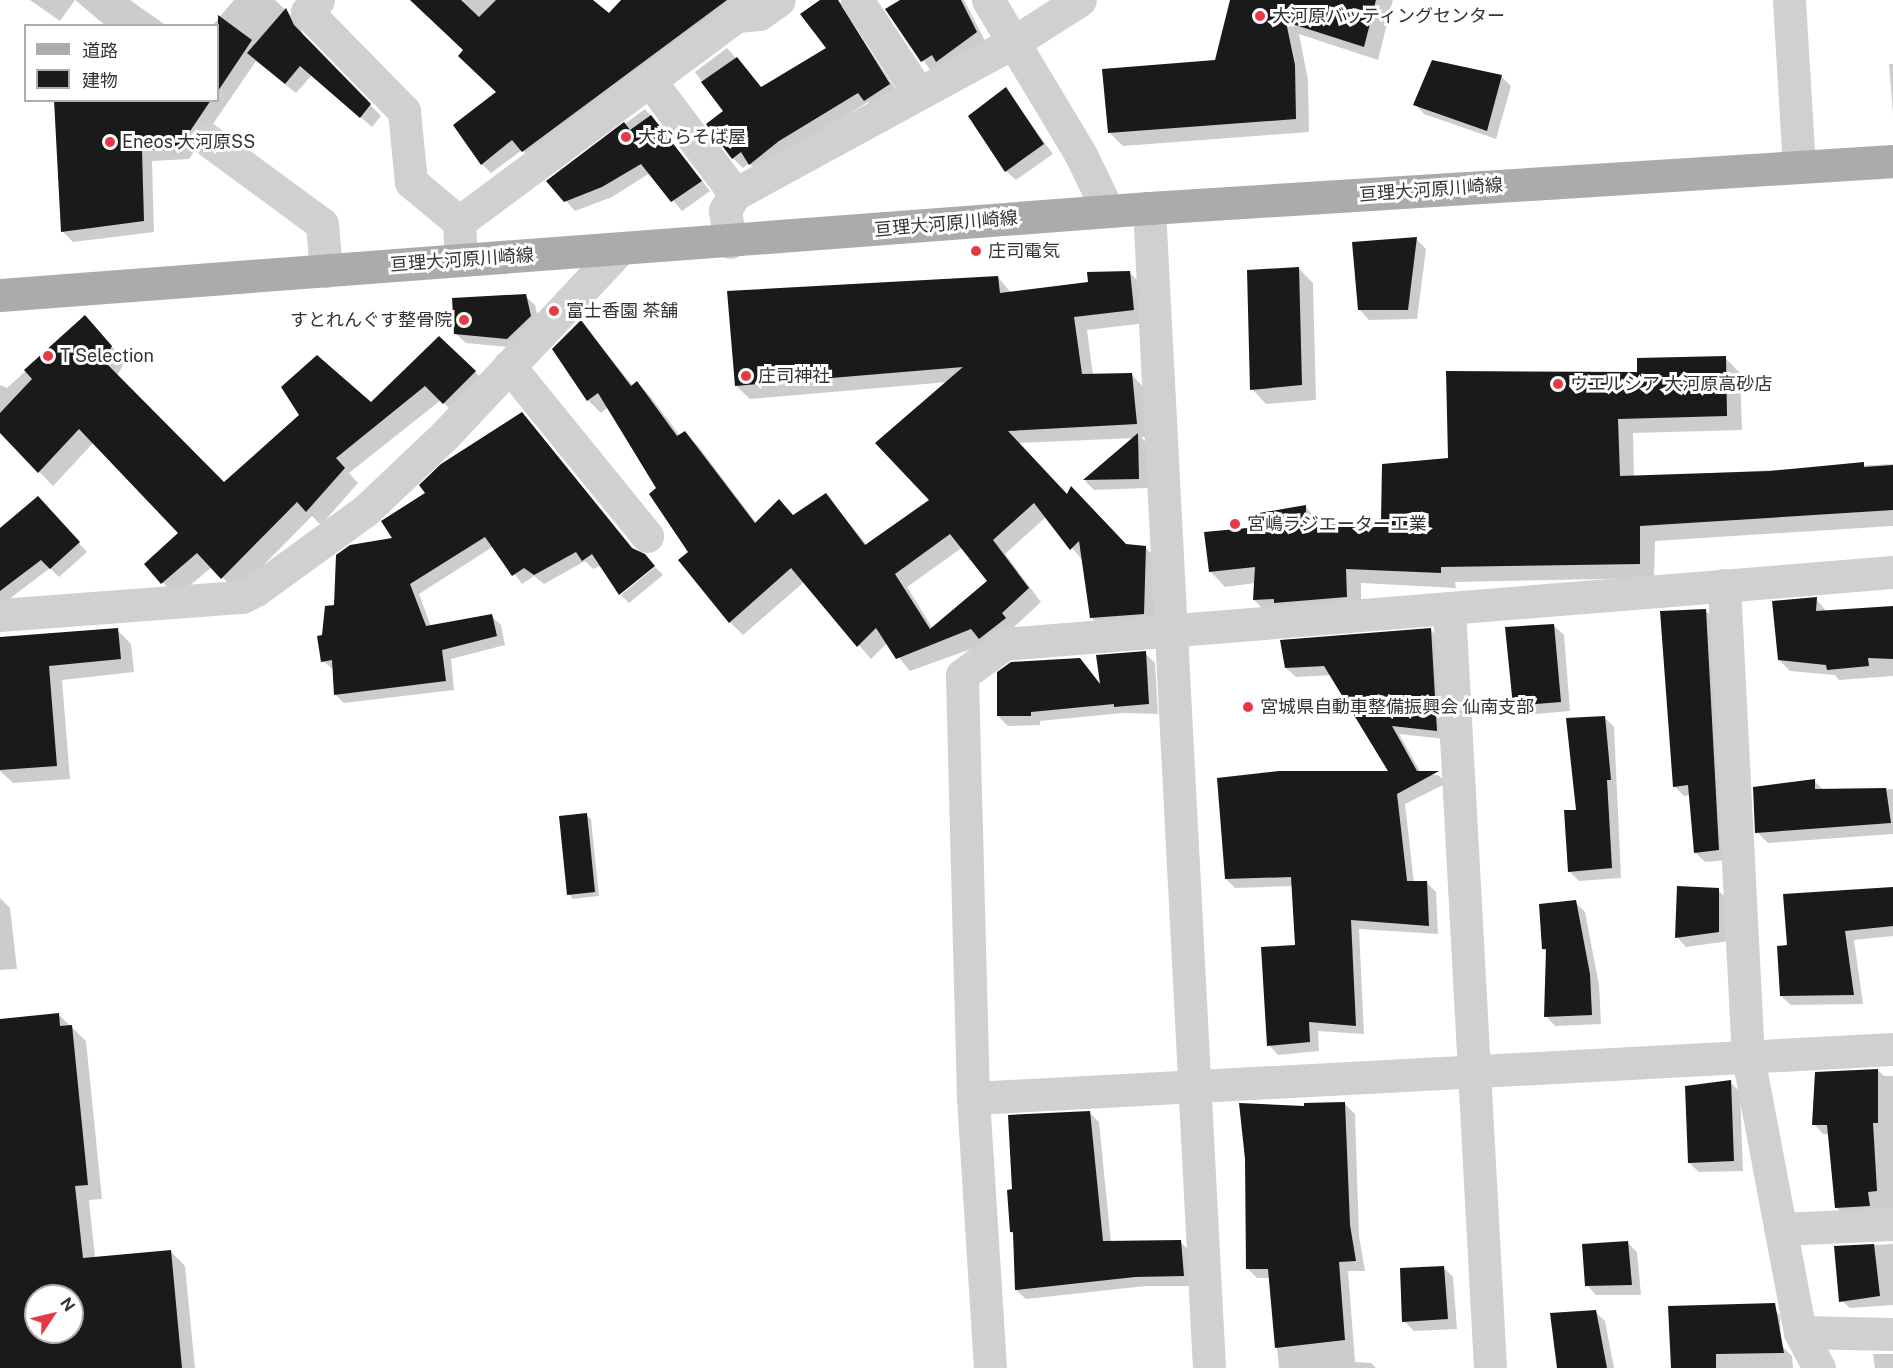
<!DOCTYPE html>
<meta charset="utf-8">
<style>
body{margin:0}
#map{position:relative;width:1893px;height:1368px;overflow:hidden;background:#fff;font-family:"Public Sans","Noto Sans JP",sans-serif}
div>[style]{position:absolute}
.shadow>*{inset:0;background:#0003}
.building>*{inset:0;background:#1a1a1a}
.street>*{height:33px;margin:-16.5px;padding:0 16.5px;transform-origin:16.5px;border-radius:16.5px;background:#d0d0d0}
.primary>*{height:33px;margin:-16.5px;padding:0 16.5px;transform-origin:16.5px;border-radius:16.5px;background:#ababab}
.dots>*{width:16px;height:16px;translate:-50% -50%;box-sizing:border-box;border:3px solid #fff;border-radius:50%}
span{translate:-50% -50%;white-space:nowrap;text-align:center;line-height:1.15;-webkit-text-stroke:6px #fff;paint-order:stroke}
.poi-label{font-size:18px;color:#333}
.left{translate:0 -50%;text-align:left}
.right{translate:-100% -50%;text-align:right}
.street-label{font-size:18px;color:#333}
.legend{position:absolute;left:24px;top:24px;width:195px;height:78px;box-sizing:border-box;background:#fff;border:2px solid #adadad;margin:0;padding:8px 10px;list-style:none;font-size:18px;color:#333}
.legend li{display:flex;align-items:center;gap:12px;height:30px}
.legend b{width:30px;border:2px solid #adadad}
.north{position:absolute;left:24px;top:1284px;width:60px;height:60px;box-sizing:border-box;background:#fff;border:2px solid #adadad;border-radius:50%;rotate:55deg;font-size:16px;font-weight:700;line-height:24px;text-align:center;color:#333}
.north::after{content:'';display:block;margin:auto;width:21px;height:27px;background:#e63946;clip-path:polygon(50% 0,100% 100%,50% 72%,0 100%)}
</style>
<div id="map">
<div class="shadow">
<i style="clip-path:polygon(30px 0,130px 0,167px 26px,106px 26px,75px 0,60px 21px)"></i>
<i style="clip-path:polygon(234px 0,275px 0,299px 23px,304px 38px,381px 116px,372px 127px,312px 75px,296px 93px,256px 61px,189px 159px,152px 161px,154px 232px,73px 242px,62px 231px,56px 100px,218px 100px,218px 26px,212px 26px)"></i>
<i style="clip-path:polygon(413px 0,591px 0,609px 15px,623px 0,735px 0,532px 160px,522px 150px,491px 173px,482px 164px,498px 92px,465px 51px)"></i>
<i style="clip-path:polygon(823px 0,843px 3px,851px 22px,899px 94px,875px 110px,868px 102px,789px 151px,760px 174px,749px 163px,743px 168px,733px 158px,725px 112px,695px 72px,727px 48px,762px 88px,828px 49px)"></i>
<i style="clip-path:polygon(902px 0,964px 0,985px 41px,931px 71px,887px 9px)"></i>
<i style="clip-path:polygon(1232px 0,1393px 0,1378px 60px,1299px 34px,1308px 80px,1309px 132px,1123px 146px,1110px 133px,1217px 62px)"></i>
<i style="clip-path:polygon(1889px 64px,1893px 64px,1893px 114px)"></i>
<i style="clip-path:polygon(1501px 76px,1511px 86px,1496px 139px,1424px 114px,1415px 104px)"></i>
<i style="clip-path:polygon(1005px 89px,1053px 154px,1016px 180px,1006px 171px)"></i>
<i style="clip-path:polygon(645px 109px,710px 191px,682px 211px,650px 173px,612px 197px,575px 211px,548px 181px)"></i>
<i style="clip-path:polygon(1416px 239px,1426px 249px,1417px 319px,1369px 320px,1360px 310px)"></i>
<i style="clip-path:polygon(1298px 268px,1313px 283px,1316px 400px,1266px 404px,1252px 389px)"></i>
<i style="clip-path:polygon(evenodd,1129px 272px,1142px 285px,1146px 323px,1087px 330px,1093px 375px,1131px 374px,1144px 388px,1149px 437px,1141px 437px,1148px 444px,1148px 488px,1094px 490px,1085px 481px,1135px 438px,1018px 443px,1068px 496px,1126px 545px,1145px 547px,1158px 560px,1157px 627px,1105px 631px,1092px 618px,1084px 562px,1046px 517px,1005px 554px,1041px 602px,1014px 627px,1018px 632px,910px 671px,887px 643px,871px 659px,804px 582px,743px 635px,730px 622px,658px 489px,608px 407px,601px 413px,588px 400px,581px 322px,633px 386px,637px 383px,650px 396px,680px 436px,685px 433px,698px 446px,757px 524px,794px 516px,826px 495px,867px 545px,931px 500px,948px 382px,750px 399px,736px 386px,998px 277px,1011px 293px,1089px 283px,1129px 272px,963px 547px,989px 581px,933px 629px,907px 587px,963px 547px)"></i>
<i style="clip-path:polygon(525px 296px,535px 305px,540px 326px,517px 348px,466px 343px,456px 334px)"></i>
<i style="clip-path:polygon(85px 317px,125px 361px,117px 376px,224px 484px,371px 404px,439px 338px,490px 386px,458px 417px,441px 400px,349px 473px,358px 483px,321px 525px,312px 516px,237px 592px,212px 567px,176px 597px,146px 564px,180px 533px,94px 442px,53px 486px,0 431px,0 385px,7px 388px)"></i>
<i style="clip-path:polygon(1725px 358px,1740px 373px,1742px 430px,1633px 433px,1634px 477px,1893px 464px,1893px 526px,1655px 541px,1654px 578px,1455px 582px,1456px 588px,1361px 583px,1361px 612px,1269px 615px,1254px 600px,1255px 583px,1225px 587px,1210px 571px,1259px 528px,1306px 507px,1321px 526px,1382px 523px,1449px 459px,1639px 374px)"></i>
<i style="clip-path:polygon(522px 414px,635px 551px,593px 569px,585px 561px,544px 584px,534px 576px,522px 584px,494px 546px,419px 594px,431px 627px,491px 616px,501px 625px,505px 645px,451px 659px,454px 690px,344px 703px,335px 694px,334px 670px,323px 661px,324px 636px,336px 606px,394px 539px,427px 494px)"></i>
<i style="clip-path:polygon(46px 507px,87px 552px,59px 577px,50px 568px,0 606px,0 530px)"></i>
<i style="clip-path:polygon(655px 567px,663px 575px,629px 603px,621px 595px)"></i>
<i style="clip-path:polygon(1816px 599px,1827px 612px,1893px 608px,1893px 676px,1839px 680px,1835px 675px,1790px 671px,1779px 660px)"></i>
<i style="clip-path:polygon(1706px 611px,1716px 620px,1728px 860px,1705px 862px,1695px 852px,1690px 795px,1684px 796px,1674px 786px)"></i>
<i style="clip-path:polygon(1554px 626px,1564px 635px,1570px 711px,1524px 715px,1514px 705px)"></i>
<i style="clip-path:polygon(117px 630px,131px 644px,134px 672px,62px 680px,70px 779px,13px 783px,0 771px,0 653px)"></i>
<i style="clip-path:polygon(1431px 630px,1440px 639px,1445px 739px,1399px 734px,1421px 773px,1438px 775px,1447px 783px,1405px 804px,1414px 883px,1427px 883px,1436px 892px,1438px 934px,1359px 929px,1364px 1034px,1318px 1031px,1319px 1051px,1278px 1055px,1269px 1045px,1297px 946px,1293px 886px,1235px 888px,1226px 879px,1391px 773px,1332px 675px,1296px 677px,1286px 668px)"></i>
<i style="clip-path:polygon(1145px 653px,1155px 663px,1158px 714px,1122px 713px,1040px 721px,1040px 725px,1008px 726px,998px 716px,1080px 659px,1101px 685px)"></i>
<i style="clip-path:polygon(1604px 717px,1614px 727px,1621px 878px,1579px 881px,1569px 871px,1577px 811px)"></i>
<i style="clip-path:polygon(1814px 781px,1824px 790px,1893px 789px,1893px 834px,1768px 843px,1757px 832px)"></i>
<i style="clip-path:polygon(586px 815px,591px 819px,599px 896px,573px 899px,569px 894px)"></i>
<i style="clip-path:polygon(1893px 888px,1893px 936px,1854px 940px,1863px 1004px,1791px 1005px,1781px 996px,1788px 947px)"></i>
<i style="clip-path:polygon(1718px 890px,1728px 900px,1729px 941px,1686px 947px,1677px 937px)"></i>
<i style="clip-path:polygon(0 898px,10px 908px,17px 969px,0 970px)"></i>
<i style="clip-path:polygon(1575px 902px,1585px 912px,1599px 985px,1601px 1024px,1555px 1026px,1546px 1016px,1548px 953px,1543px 949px)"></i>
<i style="clip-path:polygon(evenodd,59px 1015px,86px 1041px,102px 1199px,89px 1200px,95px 1258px,170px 1251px,185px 1266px,195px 1368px,0 1368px,0 1020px,59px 1015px,36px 1296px,72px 1296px,72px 1332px,36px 1332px,36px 1296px)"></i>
<i style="clip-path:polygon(1878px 1070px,1884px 1076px,1893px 1076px,1893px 1215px,1846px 1217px,1836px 1207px,1829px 1134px,1823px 1134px,1814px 1124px)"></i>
<i style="clip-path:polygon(1730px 1082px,1740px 1092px,1743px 1171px,1699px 1172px,1689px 1163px)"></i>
<i style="clip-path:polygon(1345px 1104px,1355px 1114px,1359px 1236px,1365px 1271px,1348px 1271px,1355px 1362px,1371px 1363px,1376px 1368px,1279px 1368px,1270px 1278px,1257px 1278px,1247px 1268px,1306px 1108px)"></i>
<i style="clip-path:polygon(1089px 1112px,1099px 1122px,1111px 1243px,1180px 1242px,1190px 1251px,1193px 1286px,1146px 1286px,1026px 1299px,1016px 1290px,1015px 1235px,1011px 1232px)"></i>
<i style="clip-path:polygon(1627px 1242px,1637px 1252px,1641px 1295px,1596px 1295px,1587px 1285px)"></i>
<i style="clip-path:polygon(1893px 1244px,1893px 1305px,1850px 1308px,1840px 1299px,1835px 1247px)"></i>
<i style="clip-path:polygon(1443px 1267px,1453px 1277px,1457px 1329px,1414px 1331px,1404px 1321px)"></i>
<i style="clip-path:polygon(1770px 1305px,1780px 1315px,1781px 1345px,1792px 1356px,1793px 1368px,1672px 1368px)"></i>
<i style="clip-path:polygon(1595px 1312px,1605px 1321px,1614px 1368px,1559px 1368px)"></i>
<i style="clip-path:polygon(1873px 1354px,1893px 1354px,1893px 1368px,1875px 1368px)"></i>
</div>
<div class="building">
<i style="clip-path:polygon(410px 0,461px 0,479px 17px,496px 0,593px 0,609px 13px,621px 0,727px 0,522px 152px,512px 140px,481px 165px,453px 125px,496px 92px,458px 56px,463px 50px)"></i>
<i style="clip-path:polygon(820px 0,838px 0,890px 84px,864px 101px,858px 93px,779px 141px,749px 165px,741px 152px,732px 159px,706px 124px,723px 111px,701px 82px,737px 57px,761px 87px,826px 48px,800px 14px)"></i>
<i style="clip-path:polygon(900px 0,961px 0,977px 32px,936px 62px,932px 55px,921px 62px,885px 9px)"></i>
<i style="clip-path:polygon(1230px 0,1376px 0,1364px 47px,1286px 22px,1295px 65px,1296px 119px,1108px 133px,1102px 69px,1215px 60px)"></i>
<i style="clip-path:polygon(286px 8px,294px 25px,371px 104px,360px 118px,300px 66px,285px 84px,247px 53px)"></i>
<i style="clip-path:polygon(218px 15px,252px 40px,218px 91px)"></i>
<i style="clip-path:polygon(1432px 60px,1502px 75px,1487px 131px,1413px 105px)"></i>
<i style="clip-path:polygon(1006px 87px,1044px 144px,1005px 172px,968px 116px)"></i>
<i style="clip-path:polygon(54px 100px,211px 100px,178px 149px,142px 150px,144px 221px,61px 232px)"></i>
<i style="clip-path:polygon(651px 115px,702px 181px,671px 202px,641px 164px,602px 187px,564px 202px,546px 181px,624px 122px,630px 130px)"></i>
<i style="clip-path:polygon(1417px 237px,1408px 310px,1358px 310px,1352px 242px)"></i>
<i style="clip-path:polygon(1299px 267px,1302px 385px,1250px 390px,1247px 270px)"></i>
<i style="clip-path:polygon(evenodd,1130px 271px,1134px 310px,1074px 317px,1082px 374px,1132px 373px,1137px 424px,1008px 431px,1067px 494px,1071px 486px,1126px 544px,1146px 546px,1144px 614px,1090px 618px,1079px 541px,1070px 550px,1034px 503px,993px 540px,1029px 588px,1002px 613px,1006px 618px,979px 639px,971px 629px,896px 659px,876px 628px,857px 647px,791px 568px,729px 623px,678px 560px,688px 552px,649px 494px,656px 488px,598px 393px,587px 401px,552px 349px,581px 320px,631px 386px,637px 381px,677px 436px,685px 431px,755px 523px,779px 499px,793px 515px,826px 493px,865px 545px,929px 500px,875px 443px,963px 367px,735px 386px,727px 291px,998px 276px,1000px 293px,1088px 282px,1087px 272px,1130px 271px,950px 534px,987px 581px,930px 629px,895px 574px,950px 534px)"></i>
<i style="clip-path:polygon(526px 294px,531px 316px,507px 339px,454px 334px,452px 298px)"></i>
<i style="clip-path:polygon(85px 315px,112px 346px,104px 361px,224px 482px,299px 415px,281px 387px,317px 355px,371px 402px,439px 336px,476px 371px,443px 404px,425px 386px,336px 458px,345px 468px,306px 512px,297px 502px,221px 579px,197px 553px,161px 584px,144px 564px,178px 533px,79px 429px,38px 473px,0 433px,0 413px,32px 379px,24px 370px)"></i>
<i style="clip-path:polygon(1726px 356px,1727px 416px,1618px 419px,1620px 476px,1770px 471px,1864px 462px,1864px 467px,1893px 465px,1893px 510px,1640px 526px,1640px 564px,1441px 567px,1441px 573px,1346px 569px,1347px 597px,1274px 603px,1274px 599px,1253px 600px,1255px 567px,1209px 572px,1204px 532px,1258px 527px,1259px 513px,1306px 505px,1306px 526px,1381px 522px,1382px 464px,1448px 458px,1446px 371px,1637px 372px,1637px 358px)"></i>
<i style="clip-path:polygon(522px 412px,632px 548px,645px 554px,655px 566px,619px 595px,592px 554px,582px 561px,576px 552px,534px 575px,524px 568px,512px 576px,485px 537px,410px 584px,426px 626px,492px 614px,497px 636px,442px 650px,446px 681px,334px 695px,332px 660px,321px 662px,317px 636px,322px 635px,325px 606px,334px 605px,336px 555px,350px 545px,392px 538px,381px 521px,425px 493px,419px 485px,441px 464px)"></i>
<i style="clip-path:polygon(1138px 433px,1139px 479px,1083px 480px)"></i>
<i style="clip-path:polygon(38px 496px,80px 542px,50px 569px,41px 560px,0 591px,0 528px)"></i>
<i style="clip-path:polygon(1817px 597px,1816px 611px,1893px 606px,1893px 659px,1868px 658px,1869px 666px,1827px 670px,1826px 665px,1778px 660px,1772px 601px)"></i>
<i style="clip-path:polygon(1706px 609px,1719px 850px,1694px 853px,1688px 785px,1673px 787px,1660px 611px)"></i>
<i style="clip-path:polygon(1554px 624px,1561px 702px,1513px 706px,1505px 627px)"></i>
<i style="clip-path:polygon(118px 628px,121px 659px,49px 666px,57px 766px,0 770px,0 637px)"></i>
<i style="clip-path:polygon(1431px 628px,1437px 731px,1392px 726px,1417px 771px,1439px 771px,1397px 794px,1407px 881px,1427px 881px,1429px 926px,1351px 920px,1356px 1026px,1309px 1022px,1310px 1042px,1267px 1046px,1261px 947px,1295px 945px,1291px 877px,1225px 879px,1217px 778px,1279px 771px,1388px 771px,1324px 666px,1285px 668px,1280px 640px)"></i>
<i style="clip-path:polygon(1146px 651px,1149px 704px,1114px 707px,1114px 704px,1031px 712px,1031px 716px,997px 716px,997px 672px,1011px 662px,1080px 658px,1100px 684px,1096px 655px)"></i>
<i style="clip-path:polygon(1605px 716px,1611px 780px,1607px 780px,1612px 868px,1568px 872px,1564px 810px,1576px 810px,1566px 718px)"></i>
<i style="clip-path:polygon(1815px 779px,1815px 789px,1886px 788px,1891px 823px,1755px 833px,1753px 787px)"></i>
<i style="clip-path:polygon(587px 813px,595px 892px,567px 895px,559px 816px)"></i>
<i style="clip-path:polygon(1677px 886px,1719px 888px,1719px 932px,1675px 938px)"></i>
<i style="clip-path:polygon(1893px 887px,1893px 926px,1845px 931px,1854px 995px,1780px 996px,1777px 946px,1787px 945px,1783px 894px)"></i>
<i style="clip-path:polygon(1576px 900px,1590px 974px,1592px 1015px,1544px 1017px,1546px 949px,1542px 949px,1539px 904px)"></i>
<i style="clip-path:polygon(evenodd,59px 1013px,60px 1026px,72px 1025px,88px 1185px,75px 1186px,83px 1258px,171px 1250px,182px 1368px,0 1368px,0 1019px,59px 1013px,36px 1296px,72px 1296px,72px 1332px,36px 1332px,36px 1296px)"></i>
<i style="clip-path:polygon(1878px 1069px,1878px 1123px,1873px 1123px,1877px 1191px,1868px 1192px,1870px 1206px,1835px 1208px,1827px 1125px,1812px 1125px,1815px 1072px)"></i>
<i style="clip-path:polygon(1731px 1080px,1734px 1161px,1688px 1163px,1685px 1086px)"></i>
<i style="clip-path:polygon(1345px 1102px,1350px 1225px,1356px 1261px,1339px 1262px,1345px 1340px,1275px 1348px,1268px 1269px,1246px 1269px,1245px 1159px,1239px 1103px,1304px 1106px,1304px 1103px)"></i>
<i style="clip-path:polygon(1090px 1111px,1103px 1241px,1181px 1240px,1184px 1276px,1135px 1277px,1015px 1290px,1013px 1232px,1010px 1232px,1007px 1190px,1012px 1189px,1008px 1115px)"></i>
<i style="clip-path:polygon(1628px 1241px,1632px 1285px,1585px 1286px,1582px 1244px)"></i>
<i style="clip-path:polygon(1874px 1244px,1880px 1296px,1839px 1302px,1834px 1246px)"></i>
<i style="clip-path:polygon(1444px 1266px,1448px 1319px,1402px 1322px,1400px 1268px)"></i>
<i style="clip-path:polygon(1775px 1303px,1784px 1353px,1716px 1354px,1716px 1368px,1671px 1368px,1668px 1306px)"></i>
<i style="clip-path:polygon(1596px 1310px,1607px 1368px,1557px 1368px,1550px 1313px)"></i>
</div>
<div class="street">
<i style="left:318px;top:0;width:16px;rotate:133deg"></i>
<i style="left:307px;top:12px;width:139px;rotate:45.6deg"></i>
<i style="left:404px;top:111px;width:71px;rotate:84.4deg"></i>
<i style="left:411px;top:182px;width:62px;rotate:39.8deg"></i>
<i style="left:857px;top:0;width:110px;rotate:56.5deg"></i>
<i style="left:988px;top:0;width:181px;rotate:59deg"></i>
<i style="left:1081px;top:155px;width:62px;rotate:64.3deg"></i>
<i style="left:1789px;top:0;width:167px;rotate:86.6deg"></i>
<i style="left:650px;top:81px;width:141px;rotate:53deg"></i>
<i style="left:205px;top:138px;width:145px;rotate:36.3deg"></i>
<i style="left:322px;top:224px;width:47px;rotate:85.1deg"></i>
<i style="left:1149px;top:208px;width:1162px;rotate:87.04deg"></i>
<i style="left:730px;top:242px;width:32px;rotate:-99deg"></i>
<i style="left:725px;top:210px;width:19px;rotate:-58deg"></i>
<i style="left:735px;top:194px;width:318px;rotate:-28.6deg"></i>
<i style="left:1014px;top:42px;width:78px;rotate:-32.5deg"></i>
<i style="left:461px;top:260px;width:38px;rotate:-93deg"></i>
<i style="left:459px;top:222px;width:345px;rotate:-36.6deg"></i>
<i style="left:736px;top:16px;width:23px;rotate:-5deg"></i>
<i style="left:759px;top:14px;width:24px;rotate:-35deg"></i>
<i style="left:509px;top:366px;width:219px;rotate:50.9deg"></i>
<i style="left:1724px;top:585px;width:473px;rotate:87.1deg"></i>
<i style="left:1748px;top:1057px;width:280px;rotate:79.3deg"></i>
<i style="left:1800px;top:1332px;width:41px;rotate:62.2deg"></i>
<i style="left:1449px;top:608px;width:761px;rotate:86.91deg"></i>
<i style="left:0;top:615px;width:243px;rotate:-4.3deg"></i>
<i style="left:242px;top:597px;width:16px;rotate:-27deg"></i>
<i style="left:256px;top:590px;width:136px;rotate:-36deg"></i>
<i style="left:366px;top:510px;width:110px;rotate:-43.5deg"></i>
<i style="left:446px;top:434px;width:254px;rotate:-46.8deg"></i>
<i style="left:973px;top:1098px;width:921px;rotate:-3.05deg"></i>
<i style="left:1780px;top:1229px;width:113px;rotate:-2.5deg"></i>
<i style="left:1800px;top:1332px;width:93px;rotate:1.2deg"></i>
<i style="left:990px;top:1368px;width:271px;rotate:-93.6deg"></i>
<i style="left:973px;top:1098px;width:423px;rotate:-91.5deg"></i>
<i style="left:962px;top:675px;width:52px;rotate:-36.4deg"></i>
<i style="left:1004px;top:644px;width:892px;rotate:-4.63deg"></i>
</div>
<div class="primary">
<i style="left:0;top:295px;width:1152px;rotate:-4.33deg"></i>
<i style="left:1149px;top:208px;width:745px;rotate:-3.61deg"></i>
</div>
<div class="dots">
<i style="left:1260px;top:16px;background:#e63946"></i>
<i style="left:626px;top:137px;background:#e63946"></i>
<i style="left:110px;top:142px;background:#e63946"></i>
<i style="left:976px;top:251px;background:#e63946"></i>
<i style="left:554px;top:311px;background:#e63946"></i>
<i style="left:464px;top:320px;background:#e63946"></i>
<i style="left:48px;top:356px;background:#e63946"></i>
<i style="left:746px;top:376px;background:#e63946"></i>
<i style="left:1558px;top:384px;background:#e63946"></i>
<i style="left:1235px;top:524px;background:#e63946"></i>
<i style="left:1248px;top:707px;background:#e63946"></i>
</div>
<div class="poi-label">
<span class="left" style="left:1272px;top:16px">大河原バッティングセンター</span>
<span class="left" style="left:638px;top:137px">大むらそば屋</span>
<span class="left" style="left:122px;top:142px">Eneos 大河原SS</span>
<span class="left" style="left:988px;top:251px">庄司電気</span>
<span class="left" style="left:566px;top:311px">富士香園 茶舗</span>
<span class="right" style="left:452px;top:320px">すとれんぐす整骨院</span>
<span class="left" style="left:60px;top:356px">T Selection</span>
<span class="left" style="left:758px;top:376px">庄司神社</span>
<span class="left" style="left:1570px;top:384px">ウエルシア 大河原高砂店</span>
<span class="left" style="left:1247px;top:524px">宮嶋ラジエーター工業</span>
<span class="left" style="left:1260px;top:707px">宮城県自動車整備振興会 仙南支部</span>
</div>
<div class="street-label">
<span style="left:1431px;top:190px;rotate:-4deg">亘理大河原川崎線</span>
<span style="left:946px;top:224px;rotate:-5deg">亘理大河原川崎線</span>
<span style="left:462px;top:260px;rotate:-4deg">亘理大河原川崎線</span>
</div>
<ul class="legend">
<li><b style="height:8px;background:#ababab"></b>道路</li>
<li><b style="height:16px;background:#1a1a1a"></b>建物</li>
</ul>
<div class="north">N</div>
</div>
